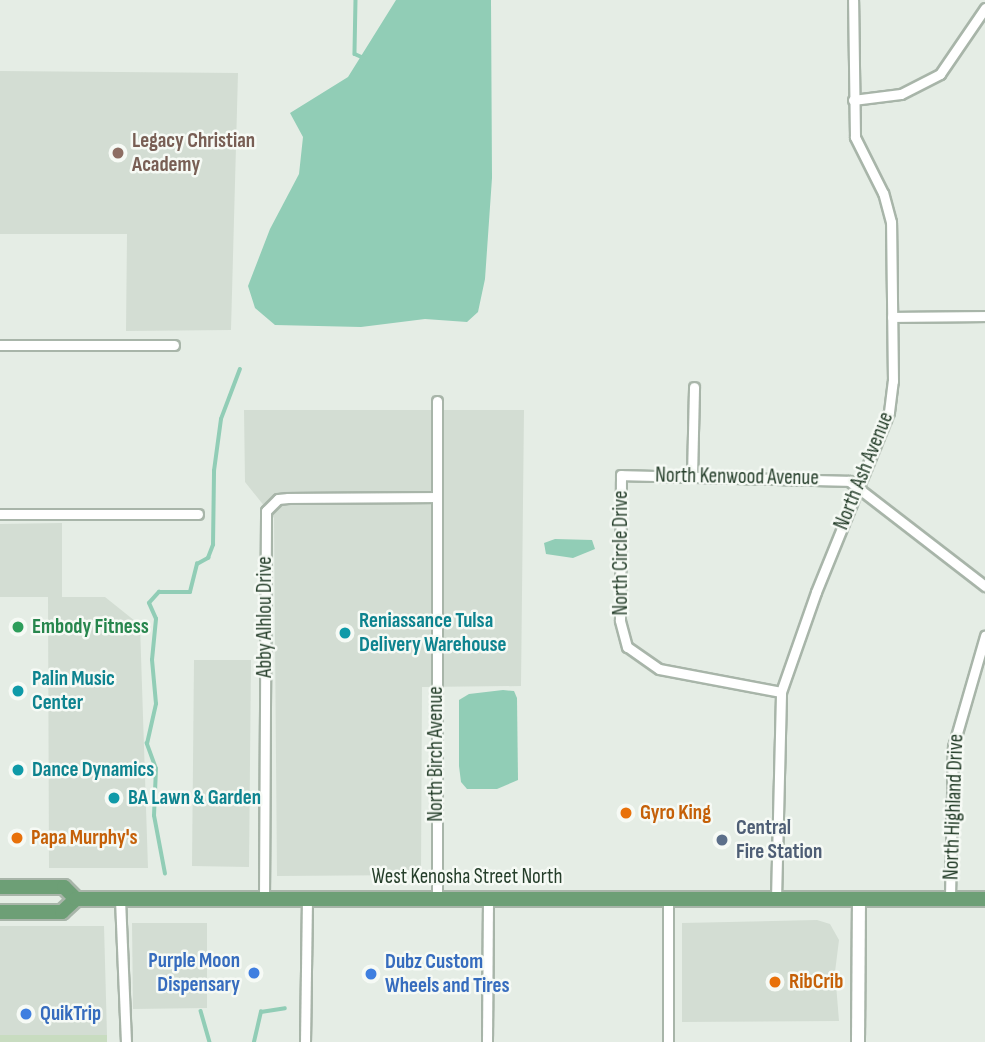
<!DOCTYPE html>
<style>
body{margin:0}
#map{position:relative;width:985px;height:1042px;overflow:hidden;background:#e5ede5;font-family:"Sofia Sans Condensed",sans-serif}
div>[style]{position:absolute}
.built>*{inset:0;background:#d3ddd3}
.green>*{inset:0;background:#c8dcc0}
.water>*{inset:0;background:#91cdb6}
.stream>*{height:3.5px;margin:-1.75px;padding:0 1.75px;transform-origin:1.75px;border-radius:1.75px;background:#91cdb6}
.roads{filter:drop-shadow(2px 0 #a8b5a9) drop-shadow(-2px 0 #a8b5a9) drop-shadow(0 2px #a8b5a9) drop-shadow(0 -2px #a8b5a9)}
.minor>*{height:9px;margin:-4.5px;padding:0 4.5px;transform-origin:4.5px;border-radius:4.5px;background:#fff}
.secondary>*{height:12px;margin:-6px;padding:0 6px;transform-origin:6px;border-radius:6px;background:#fff}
.primary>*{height:14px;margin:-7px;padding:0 7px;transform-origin:7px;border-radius:7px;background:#6d9f76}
.dots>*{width:19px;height:19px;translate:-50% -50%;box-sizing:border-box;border:4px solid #f6faf5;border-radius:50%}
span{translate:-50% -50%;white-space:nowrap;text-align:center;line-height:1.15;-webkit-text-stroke:5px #f6faf5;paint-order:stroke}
.education-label{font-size:21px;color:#785e54;font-weight:700}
.left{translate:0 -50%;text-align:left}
.street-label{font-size:21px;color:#253e2a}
.culture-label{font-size:21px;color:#0d838f;font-weight:700}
.leisure-label{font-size:21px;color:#27864d;font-weight:700}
.food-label{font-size:21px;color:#c56008;font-weight:700}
.service-label{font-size:21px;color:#4e5e75;font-weight:700}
.shop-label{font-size:21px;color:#366cbe;font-weight:700}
.right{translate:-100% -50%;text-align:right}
</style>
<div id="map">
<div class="built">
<i style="clip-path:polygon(0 71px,238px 73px,231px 330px,126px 331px,127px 234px,0 234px)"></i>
<i style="clip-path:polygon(244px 410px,524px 410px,521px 686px,422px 687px,421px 875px,277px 876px,274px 518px,245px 482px)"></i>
<i style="clip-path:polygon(62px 523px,62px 597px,105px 597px,140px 625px,148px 868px,49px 868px,48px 597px,0 597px,0 524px)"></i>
<i style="clip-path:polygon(194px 660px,251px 660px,249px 867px,192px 866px)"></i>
<i style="clip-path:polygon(817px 920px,830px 924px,839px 940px,835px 972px,839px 1021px,682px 1022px,682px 923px)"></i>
<i style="clip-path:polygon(132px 923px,207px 923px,207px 1008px,133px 1009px)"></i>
<i style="clip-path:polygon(0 926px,104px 926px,107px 1035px,0 1035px)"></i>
</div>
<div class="green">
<i style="clip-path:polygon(0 1035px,107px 1035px,107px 1042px,0 1042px)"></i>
</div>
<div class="water">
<i style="clip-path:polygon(396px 0,491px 0,492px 178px,485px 279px,478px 312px,467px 322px,425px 319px,361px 327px,275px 325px,255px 308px,248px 286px,270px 229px,299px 174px,303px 137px,290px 113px,348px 77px)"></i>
<i style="clip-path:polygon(555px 539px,592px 540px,595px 549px,573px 558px,546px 554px,544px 543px)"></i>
<i style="clip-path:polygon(503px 690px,514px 691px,517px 698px,518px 780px,497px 789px,467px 789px,461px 782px,459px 766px,459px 700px,469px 694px)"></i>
</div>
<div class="stream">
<i style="left:356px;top:0;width:54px;rotate:91.1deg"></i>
<i style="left:355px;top:54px;width:10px;rotate:24deg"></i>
<i style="left:165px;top:874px;width:59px;rotate:-100.7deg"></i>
<i style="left:154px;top:816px;width:47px;rotate:-87.6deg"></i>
<i style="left:156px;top:769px;width:27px;rotate:-110deg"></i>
<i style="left:147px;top:744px;width:41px;rotate:-77.3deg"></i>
<i style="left:156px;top:704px;width:44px;rotate:-95.2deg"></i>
<i style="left:152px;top:660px;width:41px;rotate:-84.4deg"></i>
<i style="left:156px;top:619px;width:17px;rotate:-114deg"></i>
<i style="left:149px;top:603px;width:15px;rotate:-48deg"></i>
<i style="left:159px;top:592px;width:31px"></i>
<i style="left:190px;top:592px;width:29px;rotate:-76deg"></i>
<i style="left:197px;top:564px;width:13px;rotate:-29deg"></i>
<i style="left:208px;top:558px;width:14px;rotate:-69deg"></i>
<i style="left:213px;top:545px;width:74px;rotate:-89.2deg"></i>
<i style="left:214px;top:471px;width:52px;rotate:-82.3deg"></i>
<i style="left:221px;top:419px;width:53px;rotate:-69.2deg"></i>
<i style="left:201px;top:1011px;width:32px;rotate:74deg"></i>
<i style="left:254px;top:1042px;width:31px;rotate:-77deg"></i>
<i style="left:261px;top:1012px;width:24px;rotate:-9deg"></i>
</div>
<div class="roads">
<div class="minor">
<i style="left:853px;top:100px;width:48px;rotate:-7.1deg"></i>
<i style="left:901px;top:94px;width:44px;rotate:-27.1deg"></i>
<i style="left:940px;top:74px;width:80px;rotate:-55.7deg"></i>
<i style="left:892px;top:317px;width:93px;rotate:-0.6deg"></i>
<i style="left:0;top:345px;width:174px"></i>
<i style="left:692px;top:477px;width:90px;rotate:-88.7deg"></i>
<i style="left:0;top:514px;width:198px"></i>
<i style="left:781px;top:692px;width:124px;rotate:-169.3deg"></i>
<i style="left:659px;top:669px;width:39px;rotate:-145deg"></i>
<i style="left:627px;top:647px;width:28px;rotate:-105deg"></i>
<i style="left:620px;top:620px;width:145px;rotate:-89.6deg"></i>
<i style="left:621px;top:475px;width:228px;rotate:1.5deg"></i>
<i style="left:849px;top:481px;width:172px;rotate:37.7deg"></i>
<i style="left:437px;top:898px;width:497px;rotate:-90deg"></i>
<i style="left:950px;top:898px;width:151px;rotate:-88.9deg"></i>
<i style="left:953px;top:747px;width:116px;rotate:-73.9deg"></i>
<i style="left:120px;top:899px;width:143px;rotate:87.6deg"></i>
<i style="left:264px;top:899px;width:388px;rotate:-89.7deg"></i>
<i style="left:266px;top:511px;width:17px;rotate:-45deg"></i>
<i style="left:278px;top:499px;width:10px;rotate:-6deg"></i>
<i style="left:288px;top:498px;width:149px;rotate:-0.4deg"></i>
<i style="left:776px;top:899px;width:207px;rotate:-88.6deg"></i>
<i style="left:781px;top:692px;width:106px;rotate:-70.7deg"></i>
<i style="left:816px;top:592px;width:194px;rotate:-67.9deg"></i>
<i style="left:889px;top:412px;width:31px;rotate:-83deg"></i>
<i style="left:893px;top:381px;width:159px;rotate:-90.7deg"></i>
<i style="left:891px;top:222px;width:30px;rotate:-105deg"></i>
<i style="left:883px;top:193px;width:63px;rotate:-116.6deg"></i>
<i style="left:855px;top:137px;width:137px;rotate:-90.8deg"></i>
<i style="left:305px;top:1042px;width:143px;rotate:-89.2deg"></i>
<i style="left:487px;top:1042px;width:144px;rotate:-89.6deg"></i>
<i style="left:668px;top:1042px;width:144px;rotate:-90deg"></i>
</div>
<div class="secondary">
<i style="left:858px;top:1042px;width:143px;rotate:-89.6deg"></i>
</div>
<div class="primary">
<i style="left:0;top:887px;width:64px"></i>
<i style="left:64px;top:887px;width:17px;rotate:45deg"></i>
<i style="left:0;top:912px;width:62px"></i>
<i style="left:62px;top:912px;width:19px;rotate:-43deg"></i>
<i style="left:76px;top:899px;width:909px"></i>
</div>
</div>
<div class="dots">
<i style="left:118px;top:153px;background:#8d6e63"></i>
<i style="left:18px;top:627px;background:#2e9e5b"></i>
<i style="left:345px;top:633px;background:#0f9aa8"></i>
<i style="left:18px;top:691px;background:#0f9aa8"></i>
<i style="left:18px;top:770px;background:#0f9aa8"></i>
<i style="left:114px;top:798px;background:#0f9aa8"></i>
<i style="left:626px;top:813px;background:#e8710a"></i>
<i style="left:17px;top:838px;background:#e8710a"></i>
<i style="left:722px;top:840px;background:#5c6f8a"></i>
<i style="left:254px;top:973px;background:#3f7fe0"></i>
<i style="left:371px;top:974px;background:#3f7fe0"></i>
<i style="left:775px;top:982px;background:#e8710a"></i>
<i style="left:26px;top:1014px;background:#3f7fe0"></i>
</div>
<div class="education-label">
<span class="left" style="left:132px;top:153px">Legacy Christian<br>Academy</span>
</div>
<div class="street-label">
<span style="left:864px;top:471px;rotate:-68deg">North Ash Avenue</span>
<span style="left:737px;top:477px;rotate:1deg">North Kenwood Avenue</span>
<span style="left:621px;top:553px;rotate:-90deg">North Circle Drive</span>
<span style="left:265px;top:617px;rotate:-90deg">Abby Alhlou Drive</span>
<span style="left:436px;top:754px;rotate:-90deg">North Birch Avenue</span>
<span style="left:954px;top:807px;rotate:-88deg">North Highland Drive</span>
<span style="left:467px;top:877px">West Kenosha Street North</span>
</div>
<div class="culture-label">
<span class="left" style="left:359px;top:633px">Reniassance Tulsa<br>Delivery Warehouse</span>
<span class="left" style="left:32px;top:691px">Palin Music<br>Center</span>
<span class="left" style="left:32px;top:770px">Dance Dynamics</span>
<span class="left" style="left:128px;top:798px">BA Lawn &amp; Garden</span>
</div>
<div class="leisure-label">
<span class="left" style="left:32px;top:627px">Embody Fitness</span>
</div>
<div class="food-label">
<span class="left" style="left:640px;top:813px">Gyro King</span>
<span class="left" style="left:31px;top:838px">Papa Murphy's</span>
<span class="left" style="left:789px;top:982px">RibCrib</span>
</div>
<div class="service-label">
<span class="left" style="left:736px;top:840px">Central<br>Fire Station</span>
</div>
<div class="shop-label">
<span class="right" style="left:240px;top:973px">Purple Moon<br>Dispensary</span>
<span class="left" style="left:385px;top:974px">Dubz Custom<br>Wheels and Tires</span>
<span class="left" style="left:40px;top:1014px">QuikTrip</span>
</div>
</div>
